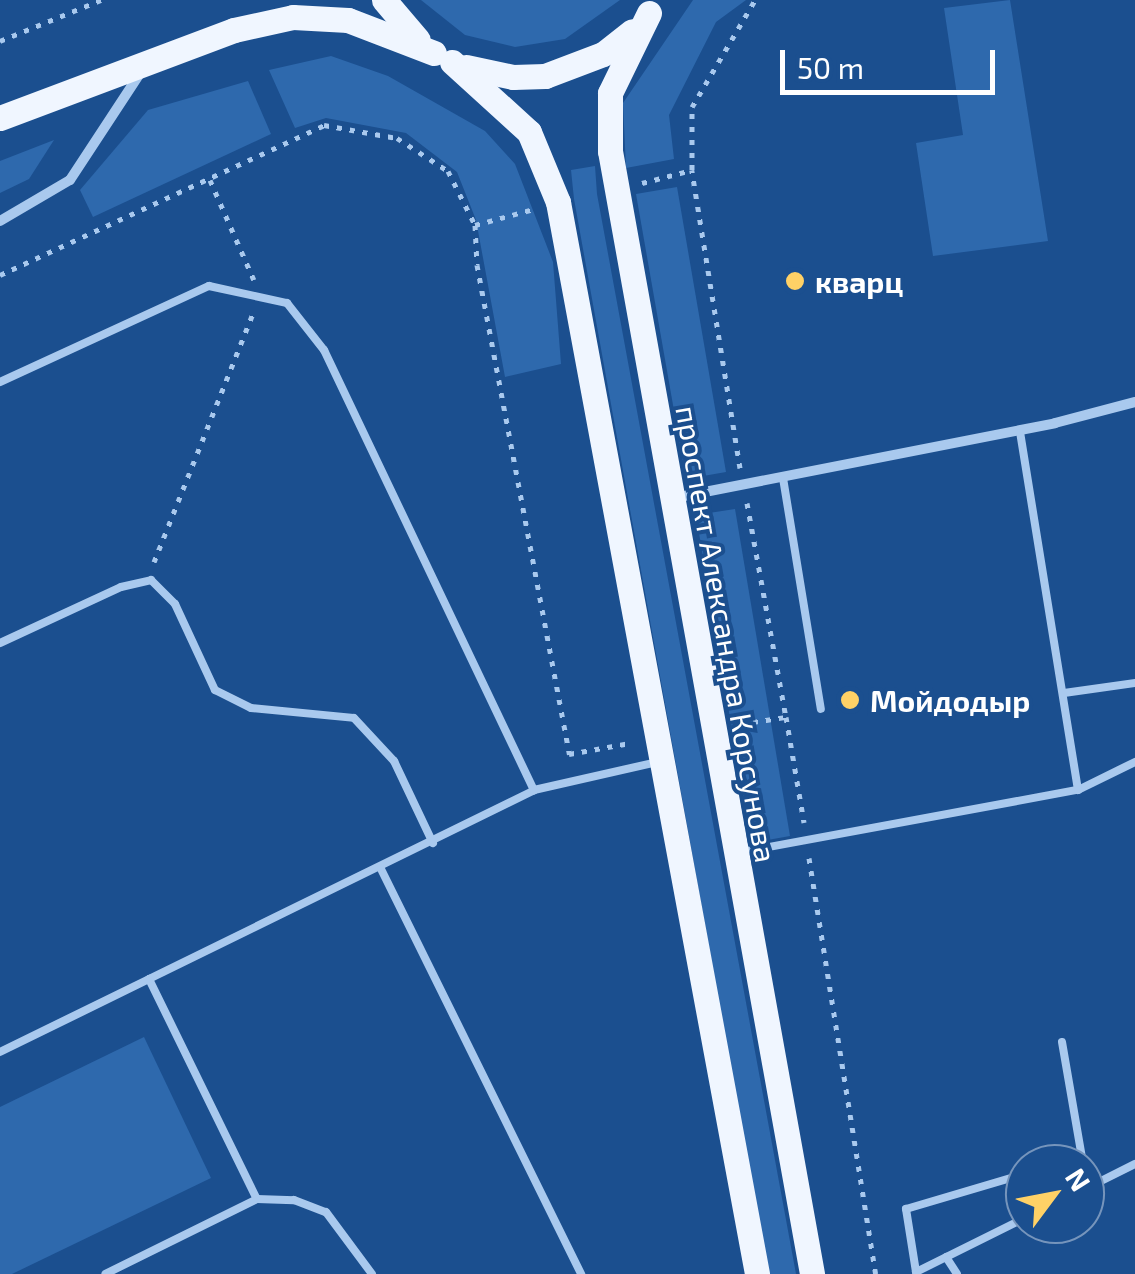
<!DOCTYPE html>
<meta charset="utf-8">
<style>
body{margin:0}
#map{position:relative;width:1135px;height:1274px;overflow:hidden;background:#1b4f8f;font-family:"Exo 2",sans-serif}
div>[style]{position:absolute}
.green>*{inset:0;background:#2e69ad}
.path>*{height:5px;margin-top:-2.5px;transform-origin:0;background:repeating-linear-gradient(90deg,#a9c9ee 0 5px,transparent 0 13px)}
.lane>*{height:8px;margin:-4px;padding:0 4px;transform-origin:4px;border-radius:4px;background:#a9c9ee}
.street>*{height:10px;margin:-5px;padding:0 5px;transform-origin:5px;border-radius:5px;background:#a9c9ee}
.primary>*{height:25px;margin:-12.5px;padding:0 12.5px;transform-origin:12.5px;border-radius:12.5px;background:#f0f6ff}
.dots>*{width:28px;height:28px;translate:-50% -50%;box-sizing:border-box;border:5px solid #1b4f8f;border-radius:50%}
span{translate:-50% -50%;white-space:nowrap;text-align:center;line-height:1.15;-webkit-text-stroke:8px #1b4f8f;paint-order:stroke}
.poi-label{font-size:30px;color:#fff;font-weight:700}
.left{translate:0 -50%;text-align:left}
.street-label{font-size:30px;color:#fff}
.north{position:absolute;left:1005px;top:1144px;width:100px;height:100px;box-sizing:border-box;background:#1b4f8f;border:2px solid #7695bc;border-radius:50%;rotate:58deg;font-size:28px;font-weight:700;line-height:40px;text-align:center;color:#fff}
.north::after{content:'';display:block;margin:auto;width:35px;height:45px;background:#ffd166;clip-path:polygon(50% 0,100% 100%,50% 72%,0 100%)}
.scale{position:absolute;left:780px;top:50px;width:215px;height:45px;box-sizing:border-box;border:5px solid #fff;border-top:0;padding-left:12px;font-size:30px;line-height:35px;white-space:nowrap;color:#fff;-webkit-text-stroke:8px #1b4f8f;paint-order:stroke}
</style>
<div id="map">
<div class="green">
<i style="clip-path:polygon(421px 0,620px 0,565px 39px,515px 47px,465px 35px)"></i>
<i style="clip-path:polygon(693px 0,746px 0,716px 22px,669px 115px,674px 159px,626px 168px,623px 103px)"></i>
<i style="clip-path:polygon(1010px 0,1048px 241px,933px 256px,916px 143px,963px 135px,944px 8px)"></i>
<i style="clip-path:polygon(331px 56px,388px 76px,485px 131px,515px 164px,553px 262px,561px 364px,505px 377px,476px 220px,457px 172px,406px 133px,326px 118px,295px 128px,269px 70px)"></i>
<i style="clip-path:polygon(248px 81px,271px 134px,93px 217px,80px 190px,148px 110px)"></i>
<i style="clip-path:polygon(54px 140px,29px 179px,0 193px,0 161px)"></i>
<i style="clip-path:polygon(595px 166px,597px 194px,796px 1274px,768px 1274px,574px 199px,571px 170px)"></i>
<i style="clip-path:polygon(677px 187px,726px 472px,686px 479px,636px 194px)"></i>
<i style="clip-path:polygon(735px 509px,790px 836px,751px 843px,696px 515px)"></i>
<i style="clip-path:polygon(144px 1037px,211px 1178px,12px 1274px,0 1274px,0 1107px)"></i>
</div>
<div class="path">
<i style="left:0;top:41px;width:109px;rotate:-22.1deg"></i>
<i style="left:210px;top:180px;width:109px;rotate:66.3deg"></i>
<i style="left:642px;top:183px;width:52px;rotate:-14.6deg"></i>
<i style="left:475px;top:225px;width:61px;rotate:-15.2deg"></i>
<i style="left:0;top:275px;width:357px;rotate:-24.8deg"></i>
<i style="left:324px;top:125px;width:74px;rotate:10.1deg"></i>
<i style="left:397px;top:138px;width:61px;rotate:32.9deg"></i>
<i style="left:448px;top:171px;width:60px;rotate:63.4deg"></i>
<i style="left:475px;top:225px;width:40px;rotate:87.1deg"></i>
<i style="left:477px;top:265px;width:498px;rotate:79.3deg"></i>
<i style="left:569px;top:754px;width:62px;rotate:-10.2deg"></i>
<i style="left:740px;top:468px;width:302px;rotate:-99.2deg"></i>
<i style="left:692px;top:170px;width:63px;rotate:-90deg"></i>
<i style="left:692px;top:107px;width:124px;rotate:-59.5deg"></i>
<i style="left:747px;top:503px;width:218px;rotate:79.7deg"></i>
<i style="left:154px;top:562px;width:268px;rotate:-68.3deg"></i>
<i style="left:740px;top:724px;width:47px;rotate:-8.7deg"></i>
<i style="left:786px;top:717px;width:107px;rotate:80.3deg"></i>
<i style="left:809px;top:858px;width:421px;rotate:80.9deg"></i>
</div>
<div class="lane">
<i style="left:0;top:382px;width:230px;rotate:-24.7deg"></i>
<i style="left:209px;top:286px;width:80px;rotate:12.3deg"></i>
<i style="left:287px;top:303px;width:60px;rotate:51.8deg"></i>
<i style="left:324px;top:350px;width:488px;rotate:64.5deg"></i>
<i style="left:783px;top:478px;width:234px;rotate:80.7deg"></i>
<i style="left:0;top:643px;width:133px;rotate:-24.8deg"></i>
<i style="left:121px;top:587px;width:31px;rotate:-13deg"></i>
<i style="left:151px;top:580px;width:34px;rotate:45deg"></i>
<i style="left:175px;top:604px;width:95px;rotate:65.1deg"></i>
<i style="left:215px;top:690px;width:40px;rotate:26.6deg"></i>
<i style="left:251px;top:708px;width:103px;rotate:5.5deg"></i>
<i style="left:354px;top:718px;width:59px;rotate:47.1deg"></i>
<i style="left:394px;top:761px;width:91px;rotate:64.6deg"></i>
<i style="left:1064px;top:693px;width:72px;rotate:-8deg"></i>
<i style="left:1078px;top:790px;width:64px;rotate:-26.2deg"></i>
<i style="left:742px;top:852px;width:342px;rotate:-10.5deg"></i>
<i style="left:1078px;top:790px;width:365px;rotate:-99.2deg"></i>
<i style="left:381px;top:869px;width:452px;rotate:63.7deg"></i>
<i style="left:149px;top:979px;width:429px;rotate:-26.1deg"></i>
<i style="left:534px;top:790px;width:126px;rotate:-12.8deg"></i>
<i style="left:1062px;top:1042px;width:124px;rotate:80.2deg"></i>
<i style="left:0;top:1052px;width:166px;rotate:-26.1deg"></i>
<i style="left:149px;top:979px;width:245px;rotate:63.9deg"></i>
<i style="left:257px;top:1199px;width:169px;rotate:153.7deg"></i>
<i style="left:1085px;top:1189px;width:56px;rotate:-26.6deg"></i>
<i style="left:257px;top:1199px;width:37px;rotate:2deg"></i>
<i style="left:294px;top:1200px;width:34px;rotate:21deg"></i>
<i style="left:326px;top:1212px;width:77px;rotate:53.4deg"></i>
<i style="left:946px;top:1257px;width:20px;rotate:57deg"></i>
<i style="left:916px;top:1272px;width:64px;rotate:-99deg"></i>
<i style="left:906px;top:1209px;width:120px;rotate:-16.5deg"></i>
<i style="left:1021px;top:1175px;width:21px;rotate:79deg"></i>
<i style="left:916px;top:1272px;width:122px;rotate:-26.4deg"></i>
</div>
<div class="street">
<i style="left:0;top:221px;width:81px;rotate:-30.4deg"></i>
<i style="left:70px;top:180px;width:133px;rotate:-56.7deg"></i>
<i style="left:674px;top:498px;width:388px;rotate:-11.1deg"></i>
<i style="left:1055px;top:423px;width:83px;rotate:-14.7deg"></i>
</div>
<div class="primary">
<i style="left:384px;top:0;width:52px;rotate:49.6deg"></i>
<i style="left:649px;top:13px;width:89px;rotate:116deg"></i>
<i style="left:610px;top:93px;width:58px;rotate:90deg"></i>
<i style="left:610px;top:151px;width:1141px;rotate:79.8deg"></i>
<i style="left:452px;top:62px;width:104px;rotate:42.3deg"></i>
<i style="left:529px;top:132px;width:76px;rotate:67.5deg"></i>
<i style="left:558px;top:202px;width:1090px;rotate:79.48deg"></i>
<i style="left:466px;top:67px;width:48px;rotate:12deg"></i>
<i style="left:513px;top:77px;width:32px;rotate:-2deg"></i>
<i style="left:545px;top:76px;width:62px;rotate:-20.8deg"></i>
<i style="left:603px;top:54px;width:37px;rotate:-38deg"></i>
<i style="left:0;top:118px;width:250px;rotate:-20.6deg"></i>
<i style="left:234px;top:30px;width:60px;rotate:-12.4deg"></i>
<i style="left:293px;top:17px;width:55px;rotate:3.1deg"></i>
<i style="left:348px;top:20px;width:92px;rotate:21deg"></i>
</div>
<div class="dots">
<i style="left:795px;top:281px;background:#ffd166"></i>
<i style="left:850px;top:700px;background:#ffd166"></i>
</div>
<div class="poi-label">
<span class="left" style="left:815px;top:281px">кварц</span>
<span class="left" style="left:870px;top:700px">Мойдодыр</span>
</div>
<div class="street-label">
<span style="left:727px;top:634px;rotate:80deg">проспект Александра Корсунова</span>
</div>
<div class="north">N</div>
<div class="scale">50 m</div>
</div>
